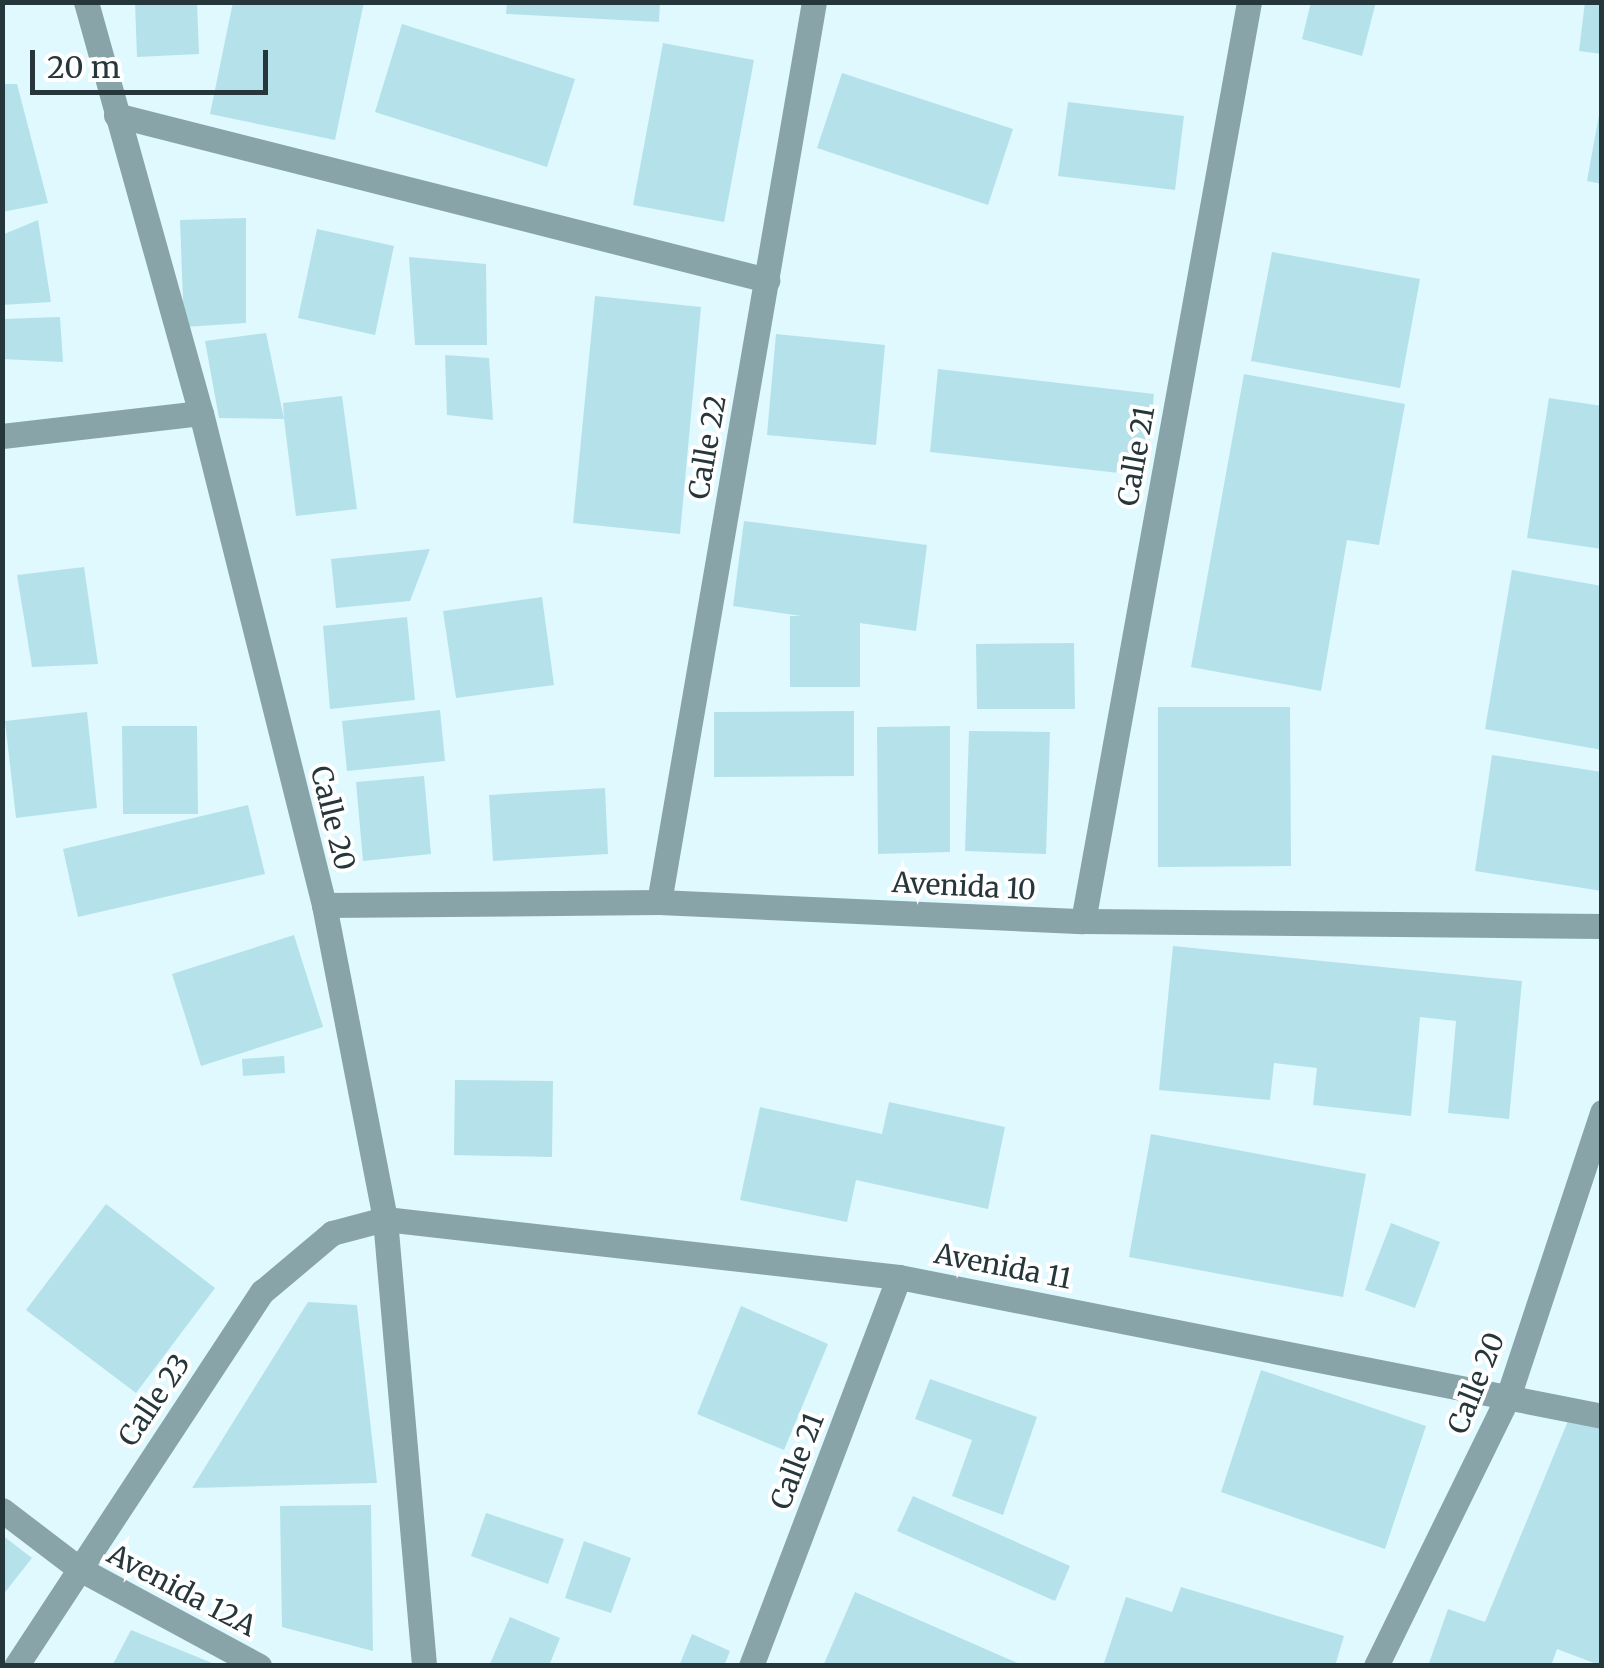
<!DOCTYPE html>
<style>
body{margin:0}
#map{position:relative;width:1604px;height:1668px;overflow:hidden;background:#dff9fe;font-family:Merriweather,serif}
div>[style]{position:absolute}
.building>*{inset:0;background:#b5e2ea}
.minor>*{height:25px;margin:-12.5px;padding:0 12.5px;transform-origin:12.5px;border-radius:12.5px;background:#89a4a9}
.tertiary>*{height:25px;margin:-12.5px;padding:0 12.5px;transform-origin:12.5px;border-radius:12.5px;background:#89a4a9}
span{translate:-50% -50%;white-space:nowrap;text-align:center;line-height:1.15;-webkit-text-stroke:8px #fff;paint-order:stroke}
.street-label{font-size:28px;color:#26373b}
.frame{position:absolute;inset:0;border:5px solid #26373b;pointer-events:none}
.scale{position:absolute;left:30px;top:50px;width:238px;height:45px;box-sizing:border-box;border:5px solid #26373b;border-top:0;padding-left:12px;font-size:30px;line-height:35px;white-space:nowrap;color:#26373b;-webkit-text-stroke:8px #fff;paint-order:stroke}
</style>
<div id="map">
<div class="building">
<i style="clip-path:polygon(135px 2px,197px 2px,199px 54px,137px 57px)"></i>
<i style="clip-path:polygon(233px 2px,364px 2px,335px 140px,210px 114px)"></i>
<i style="clip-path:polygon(507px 2px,660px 2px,659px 22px,506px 14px)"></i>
<i style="clip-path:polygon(1311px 2px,1376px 2px,1362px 56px,1302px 39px)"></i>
<i style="clip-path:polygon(1585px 2px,1602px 2px,1602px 54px,1579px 51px)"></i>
<i style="clip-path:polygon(402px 24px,575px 79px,547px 167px,375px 112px)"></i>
<i style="clip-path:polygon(663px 43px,754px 60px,724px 222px,633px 205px)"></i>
<i style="clip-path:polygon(842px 73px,1013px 129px,988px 205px,817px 148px)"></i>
<i style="clip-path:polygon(2px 84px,17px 84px,48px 203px,2px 212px)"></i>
<i style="clip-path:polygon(1068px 102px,1184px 116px,1175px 190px,1058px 176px)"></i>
<i style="clip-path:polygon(1600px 109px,1602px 110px,1602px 184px,1587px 181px)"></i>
<i style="clip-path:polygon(246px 218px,246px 323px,184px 327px,180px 220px)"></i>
<i style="clip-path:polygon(38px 220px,51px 302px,2px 305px,2px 235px)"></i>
<i style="clip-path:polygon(317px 229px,394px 246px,375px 335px,298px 318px)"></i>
<i style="clip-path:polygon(1272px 252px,1420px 279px,1400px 388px,1251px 361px)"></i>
<i style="clip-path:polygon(409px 257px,486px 264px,487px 345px,415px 345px)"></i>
<i style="clip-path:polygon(595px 296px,701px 307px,680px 534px,573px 523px)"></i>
<i style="clip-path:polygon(60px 317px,63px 362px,2px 359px,2px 319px)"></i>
<i style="clip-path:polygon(266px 333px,284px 419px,283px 403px,342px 396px,357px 509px,296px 516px,284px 419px,219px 418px,205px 341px)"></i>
<i style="clip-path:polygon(776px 334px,885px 345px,876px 445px,767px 435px)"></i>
<i style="clip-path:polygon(445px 355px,489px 358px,493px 420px,447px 415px)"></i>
<i style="clip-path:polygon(938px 369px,1154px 394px,1146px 476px,930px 452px)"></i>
<i style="clip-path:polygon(1244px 374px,1405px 404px,1379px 545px,1347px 540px,1321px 691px,1191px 667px)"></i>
<i style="clip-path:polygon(1549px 398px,1602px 406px,1602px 549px,1527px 538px)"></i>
<i style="clip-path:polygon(744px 521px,927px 545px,916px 631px,860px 623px,860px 687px,790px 687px,790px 616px,801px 616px,733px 606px)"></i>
<i style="clip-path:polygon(430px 549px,410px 601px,336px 608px,331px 559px)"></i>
<i style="clip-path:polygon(84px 567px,98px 664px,32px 667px,17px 575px)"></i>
<i style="clip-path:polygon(1512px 570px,1602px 586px,1602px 750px,1485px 729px)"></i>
<i style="clip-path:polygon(542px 597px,554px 685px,456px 698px,443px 611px)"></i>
<i style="clip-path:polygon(407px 617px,415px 700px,330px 709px,323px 626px)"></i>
<i style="clip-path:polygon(1074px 643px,1075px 709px,977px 709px,976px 644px)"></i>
<i style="clip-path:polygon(1158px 707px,1290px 707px,1291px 866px,1158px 867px)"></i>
<i style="clip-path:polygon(440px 710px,445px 761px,347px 771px,342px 721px)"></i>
<i style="clip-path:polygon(854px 711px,854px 776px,714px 777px,714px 712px)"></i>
<i style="clip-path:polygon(87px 712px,97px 808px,16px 818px,5px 721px)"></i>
<i style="clip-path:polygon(122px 726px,197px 726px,198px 814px,123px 814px)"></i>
<i style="clip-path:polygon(950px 726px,950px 852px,878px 854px,877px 727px)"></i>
<i style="clip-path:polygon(969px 731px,1050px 732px,1046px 854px,965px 851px)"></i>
<i style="clip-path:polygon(1492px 755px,1602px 772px,1602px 891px,1475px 871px)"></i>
<i style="clip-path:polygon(424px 776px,431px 854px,363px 861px,356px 782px)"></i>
<i style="clip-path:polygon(605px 788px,608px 854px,493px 861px,489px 795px)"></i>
<i style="clip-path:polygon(248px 805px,265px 874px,78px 917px,63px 849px)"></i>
<i style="clip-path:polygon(294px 935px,323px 1027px,201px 1066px,172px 974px)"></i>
<i style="clip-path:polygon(1173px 946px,1522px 981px,1509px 1119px,1448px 1113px,1456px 1021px,1420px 1017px,1411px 1116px,1313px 1105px,1317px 1068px,1274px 1063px,1270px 1100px,1159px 1090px)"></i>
<i style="clip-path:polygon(284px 1056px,285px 1073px,243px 1076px,242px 1059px)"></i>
<i style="clip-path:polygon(455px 1080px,553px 1081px,552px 1157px,454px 1155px)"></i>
<i style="clip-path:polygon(889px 1102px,1005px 1127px,988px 1209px,856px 1180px,847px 1222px,740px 1200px,760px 1107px,882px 1134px)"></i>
<i style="clip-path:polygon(1151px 1134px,1366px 1174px,1343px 1297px,1129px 1257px)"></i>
<i style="clip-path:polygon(106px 1204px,215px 1288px,136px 1393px,26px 1310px)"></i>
<i style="clip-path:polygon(1391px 1223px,1440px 1242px,1415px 1308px,1365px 1290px)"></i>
<i style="clip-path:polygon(308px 1302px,357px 1305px,377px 1483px,192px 1488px)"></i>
<i style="clip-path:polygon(741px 1306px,828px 1344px,784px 1450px,697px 1414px)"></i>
<i style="clip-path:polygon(1261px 1370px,1426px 1426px,1385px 1549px,1221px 1492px)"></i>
<i style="clip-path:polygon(930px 1379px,1037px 1417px,1003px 1515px,952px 1496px,972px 1440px,915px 1419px)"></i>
<i style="clip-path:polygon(1570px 1416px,1602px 1428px,1602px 1666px,1557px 1649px,1551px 1666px,1428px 1666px,1448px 1609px,1485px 1622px)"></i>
<i style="clip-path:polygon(913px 1496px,1070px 1566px,1055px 1601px,897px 1531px)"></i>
<i style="clip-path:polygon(371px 1505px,373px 1651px,282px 1627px,280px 1506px)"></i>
<i style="clip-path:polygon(486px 1513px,564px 1539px,548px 1584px,471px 1556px)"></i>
<i style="clip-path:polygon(2px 1535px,32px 1558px,2px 1596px)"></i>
<i style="clip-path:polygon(584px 1541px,631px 1558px,611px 1613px,565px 1598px)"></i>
<i style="clip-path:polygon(1181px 1587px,1344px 1636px,1335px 1666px,1103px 1666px,1126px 1597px,1172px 1612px)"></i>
<i style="clip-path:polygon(855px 1592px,1024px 1666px,823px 1666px)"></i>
<i style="clip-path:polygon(510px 1617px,560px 1638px,549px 1666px,489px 1666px)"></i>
<i style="clip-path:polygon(131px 1630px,217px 1665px,217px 1666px,112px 1666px)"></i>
<i style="clip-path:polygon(692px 1634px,730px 1651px,724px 1666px,679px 1666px)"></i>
</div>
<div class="minor">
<i style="left:116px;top:115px;width:672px;rotate:14.22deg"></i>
<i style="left:2px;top:436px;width:200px;rotate:-6.6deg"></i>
<i style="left:659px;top:902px;width:913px;rotate:-80.23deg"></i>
<i style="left:324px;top:905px;width:335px;rotate:-0.5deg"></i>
<i style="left:659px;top:902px;width:424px;rotate:2.6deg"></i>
<i style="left:1083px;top:921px;width:519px;rotate:0.55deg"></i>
<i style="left:1083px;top:921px;width:934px;rotate:-79.76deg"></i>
<i style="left:2px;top:1510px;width:96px;rotate:37.3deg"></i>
<i style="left:78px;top:1568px;width:206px;rotate:28.4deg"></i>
<i style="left:16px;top:1666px;width:448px;rotate:-56.7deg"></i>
<i style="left:262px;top:1292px;width:92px;rotate:-40.1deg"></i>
<i style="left:332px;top:1233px;width:55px;rotate:-14.8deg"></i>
<i style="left:385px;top:1219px;width:517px;rotate:6.44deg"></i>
<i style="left:899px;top:1277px;width:717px;rotate:11.18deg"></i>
<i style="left:751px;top:1666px;width:416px;rotate:-69.2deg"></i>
<i style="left:1376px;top:1666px;width:303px;rotate:-63.9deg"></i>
<i style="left:1509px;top:1394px;width:297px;rotate:-71.7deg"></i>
</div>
<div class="tertiary">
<i style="left:86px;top:2px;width:427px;rotate:74.4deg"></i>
<i style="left:201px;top:413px;width:507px;rotate:75.96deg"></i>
<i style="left:324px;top:905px;width:320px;rotate:79deg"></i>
<i style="left:385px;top:1219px;width:449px;rotate:85deg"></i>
</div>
<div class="street-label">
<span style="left:707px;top:447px;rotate:-80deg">Calle 22</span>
<span style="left:1136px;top:456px;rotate:-80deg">Calle 21</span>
<span style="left:333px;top:818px;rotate:76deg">Calle 20</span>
<span style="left:964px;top:886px;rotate:3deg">Avenida 10</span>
<span style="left:1003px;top:1266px;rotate:11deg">Avenida 11</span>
<span style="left:1476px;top:1383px;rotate:-68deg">Calle 20</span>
<span style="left:154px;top:1400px;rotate:-56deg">Calle 23</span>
<span style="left:797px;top:1461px;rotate:-69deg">Calle 21</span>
<span style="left:182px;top:1590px;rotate:28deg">Avenida 12A</span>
</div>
<div class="frame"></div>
<div class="scale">20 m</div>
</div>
